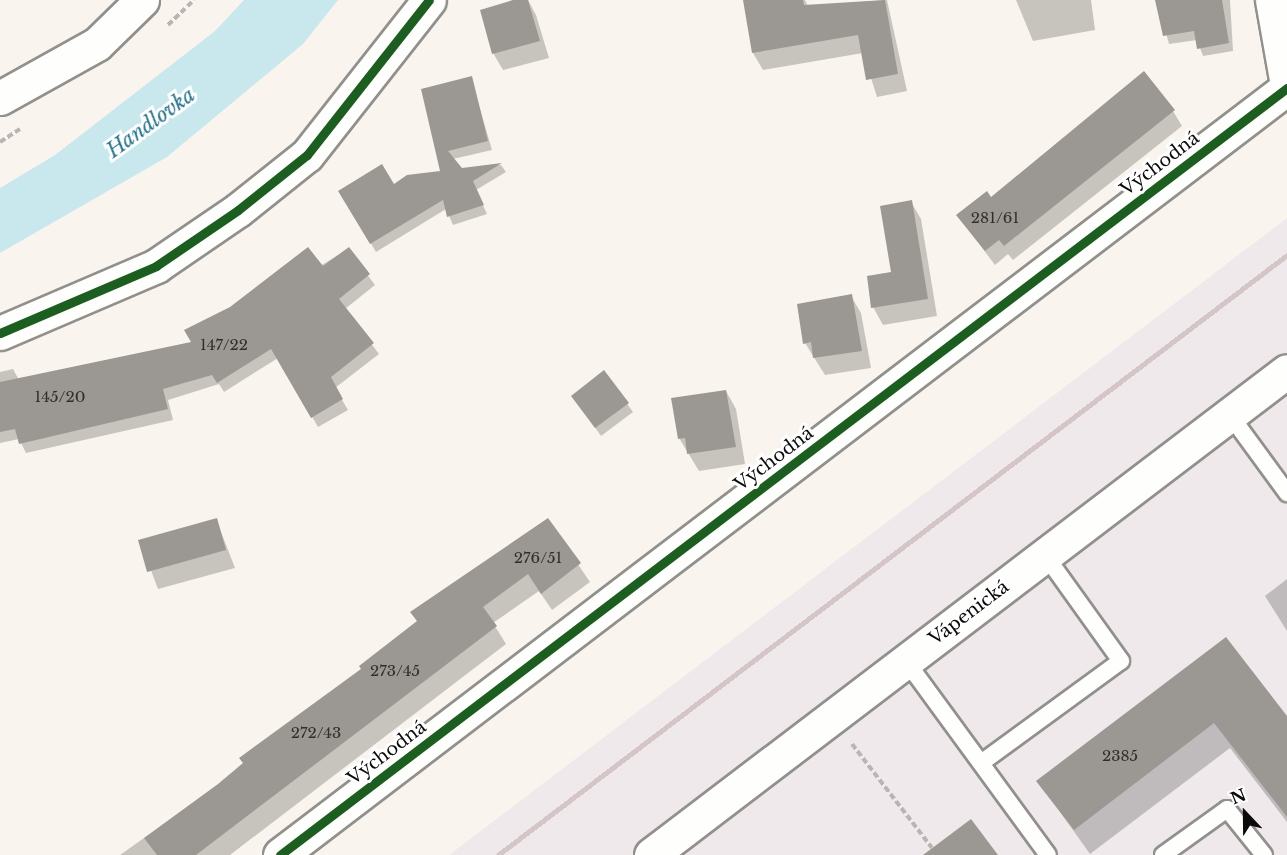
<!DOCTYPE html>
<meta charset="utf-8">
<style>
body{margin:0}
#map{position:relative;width:1287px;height:855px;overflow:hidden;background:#f9f5ee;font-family:"Libre Baskerville",serif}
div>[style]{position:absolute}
.industrial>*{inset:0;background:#efe9eb}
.water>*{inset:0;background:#c9e8ee}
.shadow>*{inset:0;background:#0003}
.building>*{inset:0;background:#9b9894}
.path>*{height:4px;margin-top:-2px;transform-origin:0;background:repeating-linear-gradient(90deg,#b7b6b5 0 6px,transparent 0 9px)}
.roads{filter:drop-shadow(2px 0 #92908d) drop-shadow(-2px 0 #92908d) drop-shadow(0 2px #92908d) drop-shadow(0 -2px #92908d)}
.lane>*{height:16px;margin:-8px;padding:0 8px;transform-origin:8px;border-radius:8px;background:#fefefc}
.street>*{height:33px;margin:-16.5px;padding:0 16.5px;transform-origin:16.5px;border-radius:16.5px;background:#fefefc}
.rail>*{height:4.5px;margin:-2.25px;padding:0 2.25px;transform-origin:2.25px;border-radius:2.25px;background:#d4c5c7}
.cycleway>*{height:9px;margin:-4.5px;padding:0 4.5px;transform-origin:4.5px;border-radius:4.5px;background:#1b5e20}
span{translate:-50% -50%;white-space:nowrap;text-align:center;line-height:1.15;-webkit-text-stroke:6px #fff;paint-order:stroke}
.number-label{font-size:15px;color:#2e2e2c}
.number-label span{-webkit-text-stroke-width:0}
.street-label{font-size:18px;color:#0a0a0a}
.water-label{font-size:20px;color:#23718c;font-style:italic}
.north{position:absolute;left:1215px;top:783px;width:60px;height:60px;-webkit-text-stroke:4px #fff;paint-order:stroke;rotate:338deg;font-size:16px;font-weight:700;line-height:24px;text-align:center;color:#0a0a0a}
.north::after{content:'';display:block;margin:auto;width:21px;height:27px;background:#0a0a0a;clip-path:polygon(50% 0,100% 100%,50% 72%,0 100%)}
</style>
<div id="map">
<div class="industrial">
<i style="clip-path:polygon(1287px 218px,1287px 855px,449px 855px)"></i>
</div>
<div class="water">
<i style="clip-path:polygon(244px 0,338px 0,303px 44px,167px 157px,0 253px,0 188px,55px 155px,215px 31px)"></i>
</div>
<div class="shadow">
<i style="clip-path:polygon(518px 0,528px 0,536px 15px,549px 58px,503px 70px,493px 53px)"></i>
<i style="clip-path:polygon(765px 0,805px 0,808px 6px,887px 0,907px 91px,877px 97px,863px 53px,763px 70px,753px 53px)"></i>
<i style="clip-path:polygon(1016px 0,1091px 0,1095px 30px,1033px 41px)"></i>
<i style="clip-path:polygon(1157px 0,1230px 0,1233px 51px,1203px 56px,1197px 40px,1169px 44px)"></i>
<i style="clip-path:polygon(471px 78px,492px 150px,453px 159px,462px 170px,501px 165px,506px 172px,476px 190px,487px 214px,453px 225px,446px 209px,376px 252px,340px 191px,393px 186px,442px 172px,423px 90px)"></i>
<i style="clip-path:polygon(1173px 111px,1182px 126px,1013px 260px,1008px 254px,995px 265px,958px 216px)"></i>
<i style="clip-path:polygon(911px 202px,921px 219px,937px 316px,883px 325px,873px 307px,892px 274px)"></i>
<i style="clip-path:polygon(348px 249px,375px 285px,345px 309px,379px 354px,335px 388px,348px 410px,318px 427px,278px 358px,224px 392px,219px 384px,168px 400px,173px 420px,26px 453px,19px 439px,0 443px,0 372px,13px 369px,19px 380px,193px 343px)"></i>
<i style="clip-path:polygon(851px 296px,861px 313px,871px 368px,825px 375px,805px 343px)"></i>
<i style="clip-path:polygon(604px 372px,633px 412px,601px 436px,578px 404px)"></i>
<i style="clip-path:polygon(726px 391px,736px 409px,745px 464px,699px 471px,679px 438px)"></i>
<i style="clip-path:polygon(216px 519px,235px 568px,158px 589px,140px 541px)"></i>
<i style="clip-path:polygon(548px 520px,590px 582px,552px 610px,539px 591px,493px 623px,506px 644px,230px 855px,120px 855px,219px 785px,363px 670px,418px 623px,412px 612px)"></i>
<i style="clip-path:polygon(1287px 579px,1287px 631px,1265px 596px)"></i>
<i style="clip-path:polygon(1226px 639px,1287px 719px,1287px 822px,1230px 748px,1090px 854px,1038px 781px)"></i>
</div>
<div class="building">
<i style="clip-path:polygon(513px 0,528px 0,540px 41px,492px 54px,480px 10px)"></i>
<i style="clip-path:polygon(743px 0,803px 0,804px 5px,885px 0,898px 74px,866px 80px,858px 35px,752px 53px)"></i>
<i style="clip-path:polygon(1155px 0,1222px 0,1229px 43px,1197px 49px,1194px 31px,1163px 36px)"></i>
<i style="clip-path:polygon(1144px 71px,1175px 110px,1004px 246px,999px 240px,985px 251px,956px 215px,987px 191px,991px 197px)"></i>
<i style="clip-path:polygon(472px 76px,488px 141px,448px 151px,462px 168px,502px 163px,473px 181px,484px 205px,447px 217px,443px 200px,370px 244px,338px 191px,382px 164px,394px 184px,407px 175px,440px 171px,421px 89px)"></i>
<i style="clip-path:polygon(912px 200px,928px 299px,871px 308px,867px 276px,891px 272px,880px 206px)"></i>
<i style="clip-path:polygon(308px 247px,323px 266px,349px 247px,370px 274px,339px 299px,374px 343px,331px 377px,343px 399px,311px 418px,271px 349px,217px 383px,212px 375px,163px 389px,168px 409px,19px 444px,15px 429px,0 432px,0 382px,191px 342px,184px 330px,230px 307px)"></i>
<i style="clip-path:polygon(852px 294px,862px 351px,813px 358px,811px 342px,803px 344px,797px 304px)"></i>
<i style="clip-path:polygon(604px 370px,629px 403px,595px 428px,571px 396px)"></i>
<i style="clip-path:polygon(726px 390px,736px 447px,687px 454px,685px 438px,678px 439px,671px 398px)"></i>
<i style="clip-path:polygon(217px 518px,226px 550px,147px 572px,138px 540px)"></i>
<i style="clip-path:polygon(548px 518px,581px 563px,541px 594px,528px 574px,483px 607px,497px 626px,196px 855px,157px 855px,144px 838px,218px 784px,243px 763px,239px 758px,361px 669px,359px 666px,417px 621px,410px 612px)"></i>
<i style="clip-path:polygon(1226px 637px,1287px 716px,1287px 817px,1214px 723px,1074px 830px,1036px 781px)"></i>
<i style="clip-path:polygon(971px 819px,998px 855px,923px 855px)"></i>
</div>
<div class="path">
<i style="left:168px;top:25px;width:36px;rotate:-44deg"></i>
<i style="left:0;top:142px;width:24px;rotate:-33deg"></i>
<i style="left:852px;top:744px;width:131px;rotate:52.4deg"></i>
</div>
<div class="roads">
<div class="lane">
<i style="left:1230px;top:415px;width:97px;rotate:53.8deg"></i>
<i style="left:906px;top:661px;width:240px;rotate:53.8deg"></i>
<i style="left:981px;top:763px;width:173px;rotate:-36.1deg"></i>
<i style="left:1121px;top:661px;width:130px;rotate:-125.6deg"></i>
<i style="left:1163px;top:855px;width:79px;rotate:-35.7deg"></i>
<i style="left:1227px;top:809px;width:59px;rotate:51.2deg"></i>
</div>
<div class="street">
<i style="left:1272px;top:0;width:86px;rotate:80deg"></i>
<i style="left:0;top:98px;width:111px;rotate:-29.1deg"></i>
<i style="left:97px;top:44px;width:63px;rotate:-44.4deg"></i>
<i style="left:0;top:333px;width:170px;rotate:-23.2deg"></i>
<i style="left:156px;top:266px;width:99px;rotate:-34.3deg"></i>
<i style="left:238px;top:210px;width:88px;rotate:-38.6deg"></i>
<i style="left:307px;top:155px;width:197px;rotate:-51.8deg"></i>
<i style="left:280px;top:855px;width:1266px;rotate:-37.3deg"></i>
<i style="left:651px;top:855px;width:799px;rotate:-37.27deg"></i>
</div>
</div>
<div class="rail">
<i style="left:498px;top:855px;width:991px;rotate:-37.25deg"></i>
</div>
<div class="cycleway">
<i style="left:0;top:333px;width:170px;rotate:-23.2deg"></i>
<i style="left:156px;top:266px;width:99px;rotate:-34.3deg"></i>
<i style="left:238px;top:210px;width:88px;rotate:-38.6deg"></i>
<i style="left:307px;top:155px;width:197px;rotate:-51.8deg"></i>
<i style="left:280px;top:855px;width:1266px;rotate:-37.3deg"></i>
</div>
<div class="number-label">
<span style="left:995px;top:218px">281/61</span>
<span style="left:224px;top:345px">147/22</span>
<span style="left:60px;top:397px">145/20</span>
<span style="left:538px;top:558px">276/51</span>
<span style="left:395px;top:671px">273/45</span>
<span style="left:316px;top:733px">272/43</span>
<span style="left:1120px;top:756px">2385</span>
</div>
<div class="street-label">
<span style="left:1160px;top:164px;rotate:-37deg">Východná</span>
<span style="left:774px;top:459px;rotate:-37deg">Východná</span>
<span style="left:969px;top:613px;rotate:-37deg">Vápenická</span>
<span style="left:387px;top:753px;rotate:-37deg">Východná</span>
</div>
<div class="water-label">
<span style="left:151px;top:123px;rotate:-36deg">Handlovka</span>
</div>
<div class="north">N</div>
</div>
